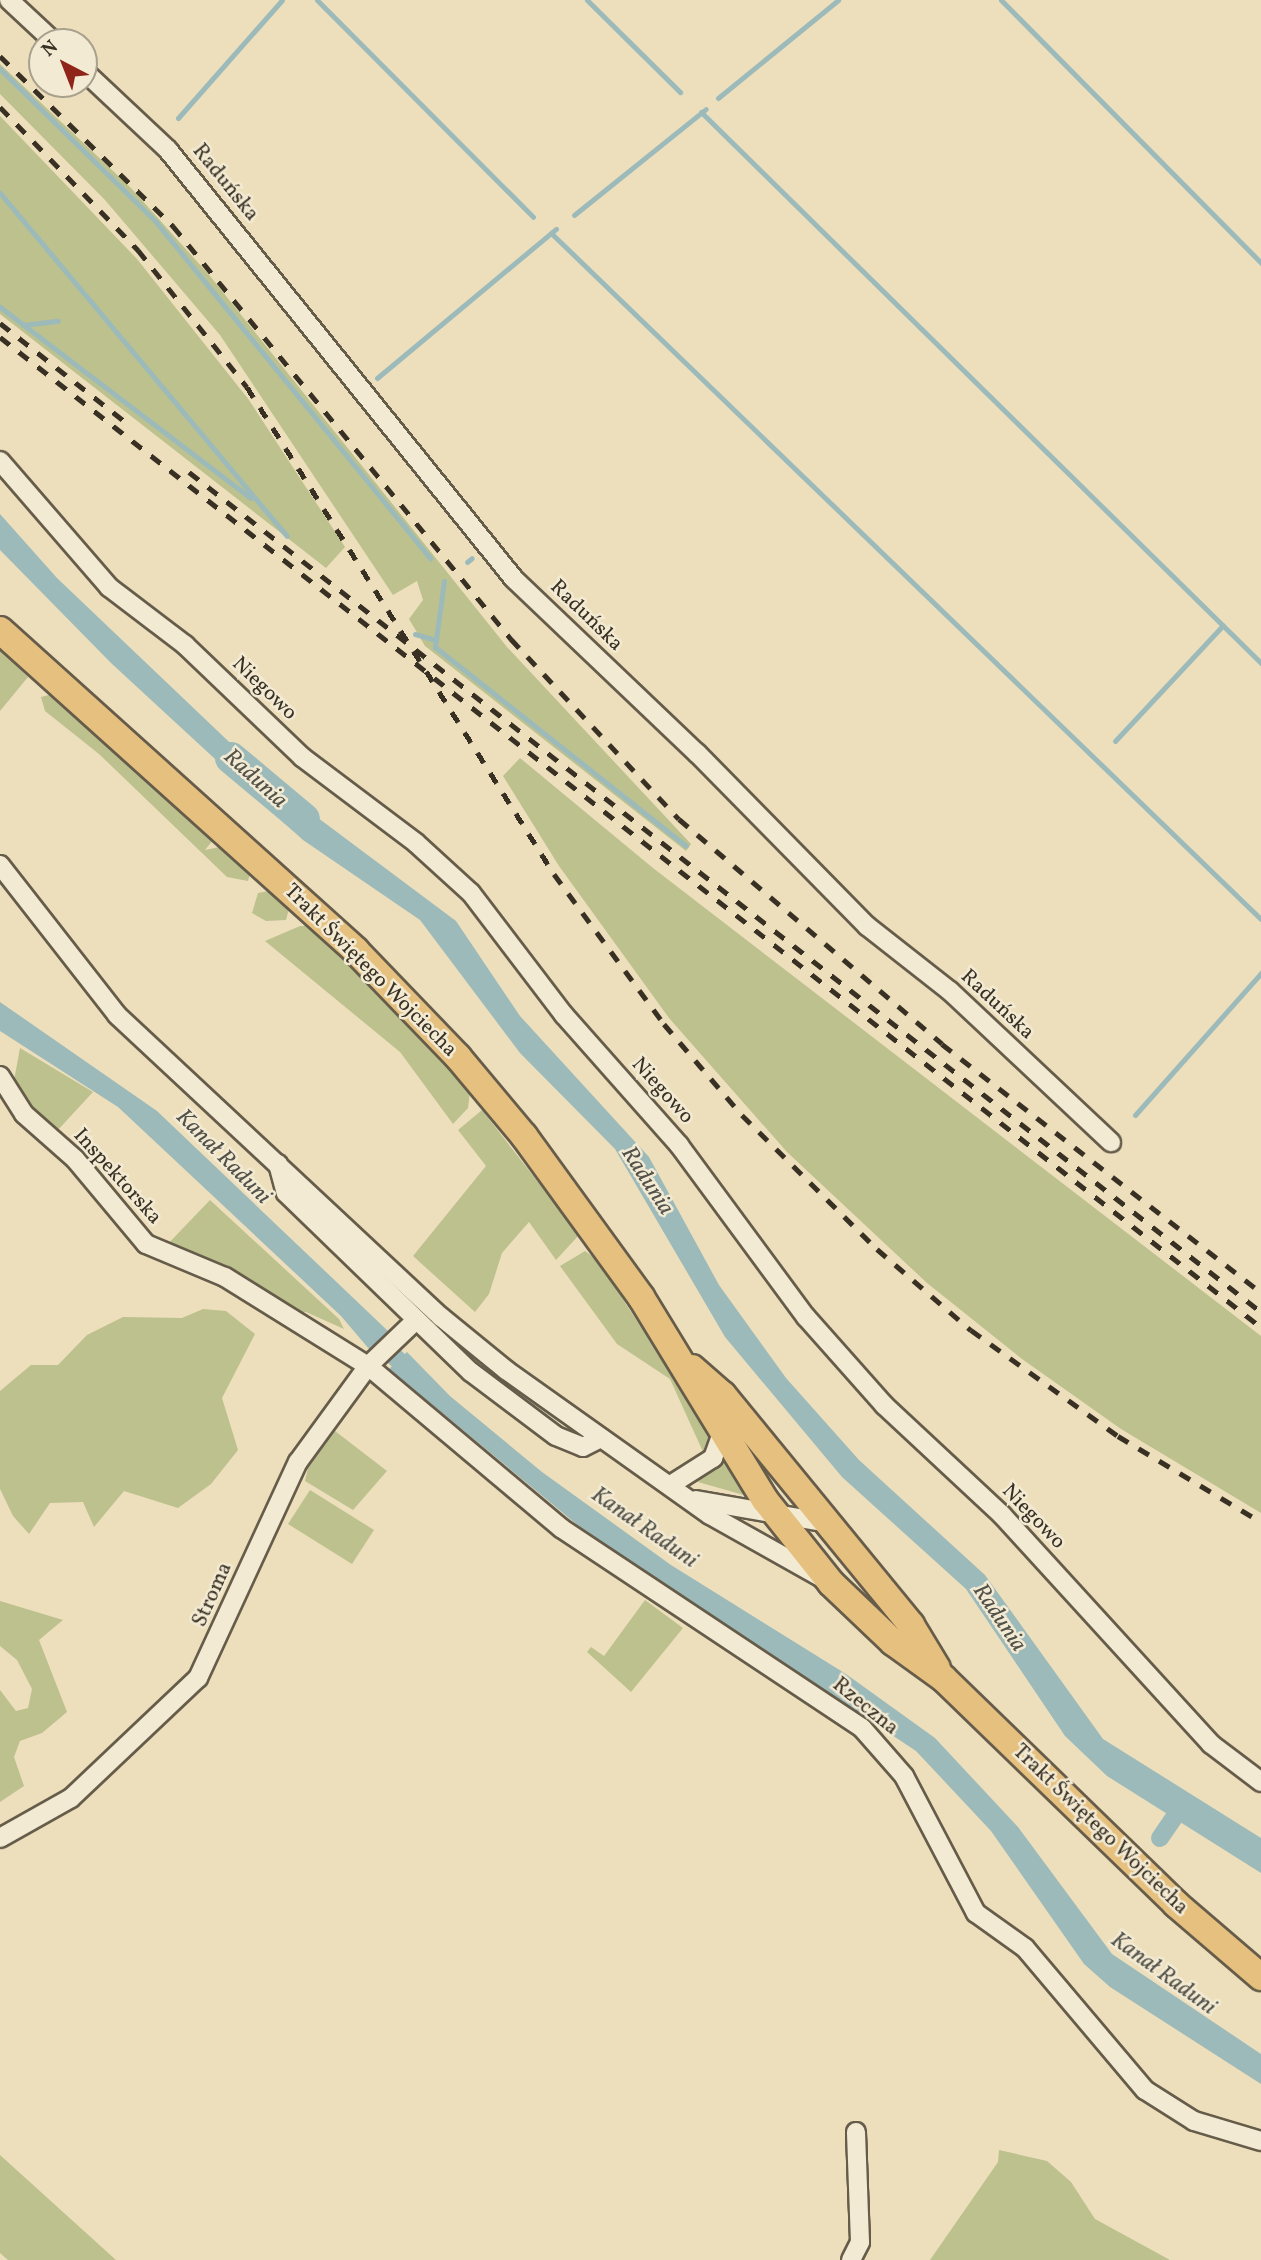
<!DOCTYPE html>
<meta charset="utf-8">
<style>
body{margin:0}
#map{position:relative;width:1261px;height:2260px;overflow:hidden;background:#eddfbc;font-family:Vollkorn,serif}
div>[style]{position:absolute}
.green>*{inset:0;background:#bcc18e}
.water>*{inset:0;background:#9dbaba}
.stream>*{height:5px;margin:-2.5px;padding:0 2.5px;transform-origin:2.5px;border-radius:2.5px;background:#9dbaba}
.canal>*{height:18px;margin:-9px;padding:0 9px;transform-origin:9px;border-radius:9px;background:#9dbaba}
.river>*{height:32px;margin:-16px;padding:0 16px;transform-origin:16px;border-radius:16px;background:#9dbaba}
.roads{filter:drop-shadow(2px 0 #665c4a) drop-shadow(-2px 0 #665c4a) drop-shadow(0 2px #665c4a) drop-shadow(0 -2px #665c4a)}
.minor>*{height:18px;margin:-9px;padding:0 9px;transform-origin:9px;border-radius:9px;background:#f3ead3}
.primary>*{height:26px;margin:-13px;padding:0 13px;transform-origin:13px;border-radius:13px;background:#e6c07e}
.rail>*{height:5px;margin-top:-2.5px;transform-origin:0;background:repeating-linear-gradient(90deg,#393024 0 12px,transparent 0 24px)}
span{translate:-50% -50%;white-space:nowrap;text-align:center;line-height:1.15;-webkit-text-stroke:5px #f3ead3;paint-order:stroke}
.street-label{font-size:21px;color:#393024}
.water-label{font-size:23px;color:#52524a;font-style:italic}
.north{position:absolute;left:28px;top:28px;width:70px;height:70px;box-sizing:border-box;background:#f3ead3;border:2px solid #a9a08d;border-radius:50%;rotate:318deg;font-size:19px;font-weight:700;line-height:28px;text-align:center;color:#393024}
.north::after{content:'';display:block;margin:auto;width:24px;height:32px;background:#8f2418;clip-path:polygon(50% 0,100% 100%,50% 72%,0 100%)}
</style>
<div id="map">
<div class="green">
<i style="clip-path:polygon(0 64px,131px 188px,210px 276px,507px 647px,691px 844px,686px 851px,425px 646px,409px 619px,423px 600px,417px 581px,393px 595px,220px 335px,105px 200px,0 94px)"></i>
<i style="clip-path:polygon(0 116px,137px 259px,249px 400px,345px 547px,326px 568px,0 314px)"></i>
<i style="clip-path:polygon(0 649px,28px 677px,0 711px)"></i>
<i style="clip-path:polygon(49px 695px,213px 840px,205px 850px,220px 847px,250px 874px,248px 881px,227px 877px,99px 754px,45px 711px,41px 697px)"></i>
<i style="clip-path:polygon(520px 758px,653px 868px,1261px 1336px,1261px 1513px,1121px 1429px,1022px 1359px,927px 1283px,787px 1152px,669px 1018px,559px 866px,503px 776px)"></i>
<i style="clip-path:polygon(269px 891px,289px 909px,286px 920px,266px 921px,252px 913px,258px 893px)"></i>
<i style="clip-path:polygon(300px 926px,308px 926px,367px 982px,470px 1092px,468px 1108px,453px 1124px,400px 1052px,265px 941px)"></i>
<i style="clip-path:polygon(20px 1048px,93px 1092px,56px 1132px,32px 1113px,13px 1086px)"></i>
<i style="clip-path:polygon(482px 1110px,579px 1235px,556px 1260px,529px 1222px,502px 1253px,489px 1294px,475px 1312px,413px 1256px,486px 1166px,458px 1130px)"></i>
<i style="clip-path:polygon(210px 1200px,339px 1319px,344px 1329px,306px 1312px,295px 1313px,164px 1248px)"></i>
<i style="clip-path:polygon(585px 1251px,597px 1260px,701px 1418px,709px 1438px,704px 1454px,670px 1379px,617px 1344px,560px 1266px)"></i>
<i style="clip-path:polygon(203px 1309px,226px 1311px,255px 1334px,222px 1398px,238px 1450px,211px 1484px,178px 1508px,124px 1491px,94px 1527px,83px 1502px,50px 1503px,29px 1534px,13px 1516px,0 1489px,0 1391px,31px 1365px,58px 1365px,87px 1335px,123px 1317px,182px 1318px)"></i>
<i style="clip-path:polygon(335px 1431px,387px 1471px,353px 1510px,305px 1481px,308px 1468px)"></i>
<i style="clip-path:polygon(721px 1455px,751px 1497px,698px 1482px)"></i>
<i style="clip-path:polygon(310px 1490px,374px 1530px,352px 1564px,288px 1524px)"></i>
<i style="clip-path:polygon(645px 1600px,683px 1628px,631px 1692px,587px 1652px,591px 1647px,604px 1656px)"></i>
<i style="clip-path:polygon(0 1601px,63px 1620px,39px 1640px,67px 1712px,42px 1733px,20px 1741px,14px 1757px,24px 1786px,0 1802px,0 1690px,16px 1711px,28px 1708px,32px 1689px,17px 1660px,0 1646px)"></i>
<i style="clip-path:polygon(999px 2150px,1047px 2161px,1071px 2182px,1095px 2219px,1170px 2260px,930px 2260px,998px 2162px)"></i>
<i style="clip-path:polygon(0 2155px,116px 2260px,8px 2260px,0 2253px)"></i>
</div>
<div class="water">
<i style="clip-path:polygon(0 514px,57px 578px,268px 779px,253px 794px,111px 663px,0 550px)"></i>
<i style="clip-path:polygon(278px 788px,456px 921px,520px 1016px,649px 1157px,719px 1285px,786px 1378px,859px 1460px,985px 1575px,1103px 1739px,1261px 1838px,1261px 1873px,1107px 1776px,1065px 1736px,966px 1589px,842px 1477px,725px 1337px,615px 1149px,520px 1053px,420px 920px,303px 840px,262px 803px)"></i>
<i style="clip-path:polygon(0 1002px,157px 1111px,388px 1331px,369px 1349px,341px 1316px,118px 1107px,0 1031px)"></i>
<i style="clip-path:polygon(407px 1352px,450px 1396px,542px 1472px,671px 1565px,846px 1674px,935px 1738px,1018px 1827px,1112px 1954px,1261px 2054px,1261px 2084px,1110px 1987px,1084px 1964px,991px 1831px,916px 1751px,586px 1532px,389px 1369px)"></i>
</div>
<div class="stream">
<i style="left:317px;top:0;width:306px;rotate:45.1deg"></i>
<i style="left:587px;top:0;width:131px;rotate:44.7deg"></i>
<i style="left:1001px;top:0;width:370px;rotate:45.3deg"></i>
<i style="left:0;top:69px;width:219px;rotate:44.4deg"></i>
<i style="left:156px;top:222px;width:434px;rotate:50.8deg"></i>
<i style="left:718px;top:98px;width:155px;rotate:-39.2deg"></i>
<i style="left:701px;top:112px;width:786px;rotate:44.54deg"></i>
<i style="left:178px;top:118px;width:157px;rotate:-48.6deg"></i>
<i style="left:0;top:193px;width:447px;rotate:50.1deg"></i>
<i style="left:574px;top:215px;width:169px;rotate:-38.8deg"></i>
<i style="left:551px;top:233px;width:987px;rotate:44.02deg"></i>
<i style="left:0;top:307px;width:315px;rotate:37.3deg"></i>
<i style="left:23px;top:325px;width:35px;rotate:-7deg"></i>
<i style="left:377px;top:378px;width:233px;rotate:-39.8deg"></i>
<i style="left:467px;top:562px;width:6px;rotate:-39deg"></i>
<i style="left:444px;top:581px;width:67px;rotate:97.8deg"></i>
<i style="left:435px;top:647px;width:320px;rotate:38.4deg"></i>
<i style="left:415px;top:634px;width:22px;rotate:16deg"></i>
<i style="left:1115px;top:741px;width:158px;rotate:-47deg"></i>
<i style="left:1135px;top:1115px;width:190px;rotate:-48.4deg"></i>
</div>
<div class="canal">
<i style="left:362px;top:1324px;width:74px;rotate:45deg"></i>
<i style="left:1160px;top:1838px;width:42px;rotate:-55.6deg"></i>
</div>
<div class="river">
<i style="left:231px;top:758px;width:95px;rotate:39.9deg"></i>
</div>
<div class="roads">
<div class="minor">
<i style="left:9px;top:0;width:62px;rotate:43deg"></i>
<i style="left:84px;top:71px;width:115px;rotate:43.2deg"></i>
<i style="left:168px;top:150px;width:551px;rotate:51.11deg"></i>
<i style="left:514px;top:579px;width:253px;rotate:43.6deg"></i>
<i style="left:697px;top:753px;width:243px;rotate:45.5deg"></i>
<i style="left:867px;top:926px;width:105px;rotate:38.1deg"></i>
<i style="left:950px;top:991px;width:221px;rotate:43.2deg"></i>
<i style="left:0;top:461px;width:167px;rotate:49.1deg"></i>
<i style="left:109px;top:587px;width:96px;rotate:37.3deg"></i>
<i style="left:185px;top:645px;width:162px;rotate:43.7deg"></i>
<i style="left:302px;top:757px;width:143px;rotate:37deg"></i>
<i style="left:416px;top:843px;width:74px;rotate:42.3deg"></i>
<i style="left:471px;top:893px;width:153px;rotate:52.7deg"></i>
<i style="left:564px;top:1015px;width:174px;rotate:48.5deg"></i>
<i style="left:679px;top:1145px;width:214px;rotate:53.6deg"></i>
<i style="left:806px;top:1317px;width:118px;rotate:48.4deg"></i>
<i style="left:884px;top:1405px;width:161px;rotate:43deg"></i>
<i style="left:1002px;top:1515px;width:310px;rotate:47.6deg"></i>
<i style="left:1211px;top:1744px;width:63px;rotate:37.2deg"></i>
<i style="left:0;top:865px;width:190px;rotate:52deg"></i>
<i style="left:117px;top:1015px;width:443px;rotate:43deg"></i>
<i style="left:441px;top:1317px;width:84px;rotate:39.2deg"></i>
<i style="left:506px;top:1370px;width:250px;rotate:35.4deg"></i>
<i style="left:710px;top:1515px;width:131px;rotate:29.3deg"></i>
<i style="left:0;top:1076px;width:45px;rotate:57.7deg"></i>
<i style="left:24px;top:1114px;width:68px;rotate:41.4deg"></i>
<i style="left:75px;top:1159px;width:111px;rotate:50.1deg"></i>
<i style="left:146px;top:1244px;width:86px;rotate:22.7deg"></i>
<i style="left:225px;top:1277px;width:168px;rotate:31.9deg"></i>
<i style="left:368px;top:1366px;width:252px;rotate:40deg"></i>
<i style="left:561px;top:1528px;width:361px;rotate:33.6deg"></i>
<i style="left:862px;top:1728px;width:64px;rotate:48.8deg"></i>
<i style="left:904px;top:1776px;width:155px;rotate:62.3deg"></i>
<i style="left:976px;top:1913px;width:60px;rotate:35.5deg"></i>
<i style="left:1025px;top:1948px;width:186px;rotate:49.8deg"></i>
<i style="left:1145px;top:2090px;width:58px;rotate:32.3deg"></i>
<i style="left:1194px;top:2121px;width:70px;rotate:16.6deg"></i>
<i style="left:278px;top:1164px;width:30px;rotate:75deg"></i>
<i style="left:286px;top:1193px;width:257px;rotate:44.1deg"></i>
<i style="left:471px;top:1372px;width:106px;rotate:37deg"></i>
<i style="left:556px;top:1436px;width:29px;rotate:22deg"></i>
<i style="left:583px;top:1447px;width:20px;rotate:-27deg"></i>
<i style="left:672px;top:1484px;width:49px;rotate:-32.4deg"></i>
<i style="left:713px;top:1458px;width:27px;rotate:-70deg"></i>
<i style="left:696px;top:1500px;width:128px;rotate:9.9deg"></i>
<i style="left:0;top:1838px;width:81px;rotate:-29.4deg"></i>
<i style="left:71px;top:1798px;width:175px;rotate:-43.4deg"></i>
<i style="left:198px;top:1678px;width:238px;rotate:-65.2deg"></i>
<i style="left:298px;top:1462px;width:119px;rotate:-53.9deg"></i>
<i style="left:368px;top:1366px;width:64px;rotate:-43.7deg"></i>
<i style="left:851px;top:2260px;width:20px;rotate:-63deg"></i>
<i style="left:860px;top:2242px;width:110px;rotate:-92.1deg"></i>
</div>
<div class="primary">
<i style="left:0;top:630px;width:479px;rotate:42deg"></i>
<i style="left:356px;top:951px;width:147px;rotate:46.1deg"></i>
<i style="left:458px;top:1057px;width:103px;rotate:50.1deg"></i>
<i style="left:524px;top:1136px;width:199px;rotate:54deg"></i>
<i style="left:641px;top:1297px;width:238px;rotate:58.6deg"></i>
<i style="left:765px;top:1500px;width:106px;rotate:51.5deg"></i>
<i style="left:831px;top:1583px;width:86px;rotate:43.6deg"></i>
<i style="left:893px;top:1642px;width:62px;rotate:35.8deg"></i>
<i style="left:943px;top:1678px;width:325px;rotate:44.1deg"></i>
<i style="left:1176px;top:1904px;width:112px;rotate:40.7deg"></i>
<i style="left:692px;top:1368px;width:41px;rotate:41.1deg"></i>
<i style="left:723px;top:1395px;width:297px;rotate:50.7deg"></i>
<i style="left:911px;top:1625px;width:50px;rotate:58.8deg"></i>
</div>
</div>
<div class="rail">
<i style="left:0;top:56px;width:243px;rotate:44.5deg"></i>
<i style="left:173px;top:226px;width:534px;rotate:50.7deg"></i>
<i style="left:511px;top:639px;width:246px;rotate:47deg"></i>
<i style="left:679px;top:819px;width:346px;rotate:40.5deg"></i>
<i style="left:942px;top:1044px;width:404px;rotate:37.9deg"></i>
<i style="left:0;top:107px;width:199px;rotate:46deg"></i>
<i style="left:138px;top:250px;width:175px;rotate:51.5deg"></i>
<i style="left:247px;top:387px;width:576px;rotate:57.77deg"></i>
<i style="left:554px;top:874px;width:186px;rotate:53.7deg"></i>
<i style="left:664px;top:1024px;width:120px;rotate:49.4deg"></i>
<i style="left:742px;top:1115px;width:190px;rotate:44.8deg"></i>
<i style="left:877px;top:1249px;width:124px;rotate:40.8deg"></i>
<i style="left:971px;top:1330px;width:181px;rotate:35.8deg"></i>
<i style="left:1118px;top:1436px;width:167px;rotate:31deg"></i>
<i style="left:0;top:323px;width:157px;rotate:38.3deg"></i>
<i style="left:0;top:337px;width:1603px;rotate:38.14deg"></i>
<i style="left:189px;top:472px;width:1362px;rotate:38.08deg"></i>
</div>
<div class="street-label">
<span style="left:225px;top:183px;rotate:51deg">Raduńska</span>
<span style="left:586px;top:616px;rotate:44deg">Raduńska</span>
<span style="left:264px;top:689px;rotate:44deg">Niegowo</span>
<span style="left:370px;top:971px;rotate:45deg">Trakt Świętego Wojciecha</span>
<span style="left:997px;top:1005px;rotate:43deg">Raduńska</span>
<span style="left:662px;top:1091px;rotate:48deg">Niegowo</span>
<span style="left:117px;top:1177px;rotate:48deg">Inspektorska</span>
<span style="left:1033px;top:1517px;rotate:46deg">Niegowo</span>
<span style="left:213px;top:1595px;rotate:-66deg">Stroma</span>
<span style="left:865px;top:1707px;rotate:39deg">Rzeczna</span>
<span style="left:1100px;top:1830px;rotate:44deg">Trakt Świętego Wojciecha</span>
</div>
<div class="water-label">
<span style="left:255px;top:779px;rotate:42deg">Radunia</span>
<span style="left:223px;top:1157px;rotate:45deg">Kanał Raduni</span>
<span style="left:647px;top:1181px;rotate:57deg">Radunia</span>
<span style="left:644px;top:1528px;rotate:35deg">Kanał Raduni</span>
<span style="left:999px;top:1618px;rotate:56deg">Radunia</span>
<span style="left:1163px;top:1974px;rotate:36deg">Kanał Raduni</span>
</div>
<div class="north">N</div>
</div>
